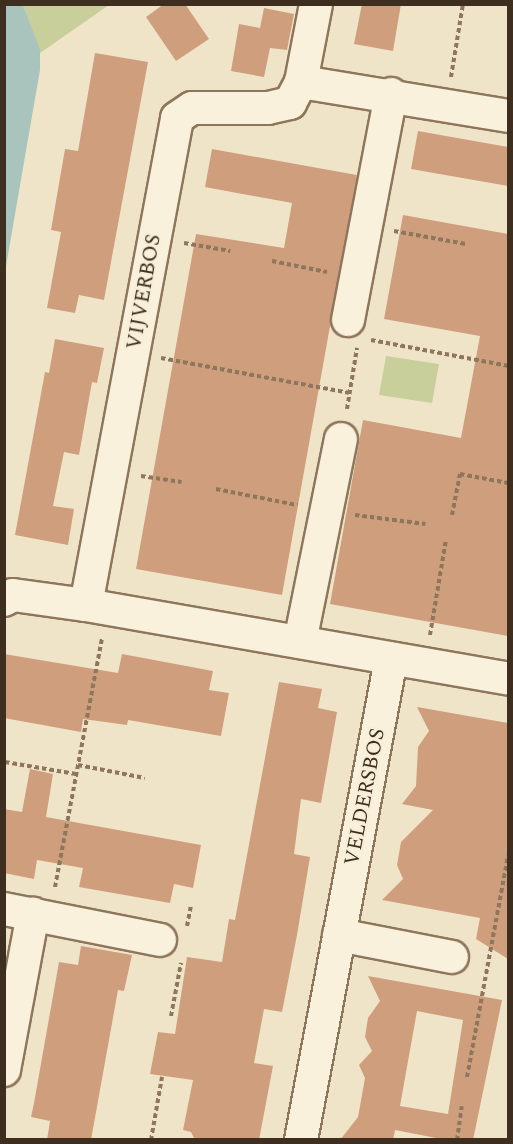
<!DOCTYPE html>
<style>
body{margin:0}
#map{position:relative;width:513px;height:1144px;overflow:hidden;background:#f0e4c8;font-family:Spectral,serif}
div>[style]{position:absolute}
.green>*{inset:0;background:#c9cf9b}
.water>*{inset:0;background:#a9c4bc}
.building>*{inset:0;background:#cf9f7d}
.path>*{height:4px;margin-top:-2px;transform-origin:0;background:repeating-linear-gradient(90deg,#8d765c 0 4.5px,transparent 0 7.5px)}
.roads{filter:drop-shadow(2px 0 #8d765c) drop-shadow(-2px 0 #8d765c) drop-shadow(0 2px #8d765c) drop-shadow(0 -2px #8d765c)}
.street>*{height:32px;margin:-16px;padding:0 16px;transform-origin:16px;border-radius:16px;background:#faf1dc}
span{translate:-50% -50%;white-space:nowrap;text-align:center;line-height:1.15;-webkit-text-stroke:4.5px #f7eed8;paint-order:stroke}
.street-label{font-size:21px;color:#3d2e20}
.frame{position:absolute;inset:0;border:6px solid #3d2e20;pointer-events:none}
</style>
<div id="map">
<div class="green">
<i style="clip-path:polygon(23px 5px,109px 5px,40px 53px)"></i>
<i style="clip-path:polygon(386px 356px,439px 364px,432px 403px,379px 395px)"></i>
</div>
<div class="water">
<i style="clip-path:polygon(5px 4px,23px 5px,40px 50px,40px 70px,5px 272px)"></i>
</div>
<div class="building">
<i style="clip-path:polygon(164px 4px,185px 4px,209px 39px,176px 61px,146px 17px)"></i>
<i style="clip-path:polygon(362px 4px,401px 4px,393px 51px,354px 44px)"></i>
<i style="clip-path:polygon(264px 8px,294px 14px,287px 50px,270px 48px,264px 77px,231px 71px,239px 24px,260px 28px)"></i>
<i style="clip-path:polygon(95px 53px,148px 62px,104px 300px,79px 295px,75px 313px,47px 308px,61px 232px,51px 230px,65px 149px,78px 151px)"></i>
<i style="clip-path:polygon(418px 131px,508px 147px,508px 186px,411px 169px)"></i>
<i style="clip-path:polygon(212px 149px,357px 175px,282px 595px,136px 569px,196px 234px,284px 248px,292px 203px,205px 187px)"></i>
<i style="clip-path:polygon(403px 215px,508px 234px,508px 636px,330px 604px,363px 420px,461px 438px,480px 336px,384px 319px)"></i>
<i style="clip-path:polygon(55px 339px,104px 348px,97px 383px,92px 382px,79px 455px,64px 452px,53px 506px,74px 509px,68px 545px,15px 535px,45px 372px,49px 373px)"></i>
<i style="clip-path:polygon(4px 654px,118px 673px,122px 654px,213px 671px,209px 690px,229px 693px,221px 736px,128px 720px,127px 725px,83px 719px,81px 732px,4px 718px)"></i>
<i style="clip-path:polygon(279px 682px,322px 689px,318px 708px,337px 712px,321px 803px,301px 799px,294px 854px,310px 857px,297px 935px,282px 1012px,264px 1009px,254px 1063px,273px 1066px,259px 1140px,195px 1140px,191px 1132px,183px 1130px,193px 1080px,150px 1074px,158px 1032px,175px 1034px,187px 957px,222px 962px,229px 919px,235px 920px)"></i>
<i style="clip-path:polygon(417px 707px,508px 723px,508px 959px,476px 939px,480px 918px,382px 900px,403px 879px,397px 865px,401px 842px,433px 810px,402px 804px,416px 786px,418px 747px,429px 731px)"></i>
<i style="clip-path:polygon(30px 769px,53px 774px,46px 817px,201px 845px,193px 888px,174px 884px,170px 903px,79px 887px,83px 868px,37px 860px,34px 879px,4px 873px,4px 809px,22px 812px)"></i>
<i style="clip-path:polygon(81px 946px,132px 955px,124px 991px,118px 990px,91px 1140px,47px 1140px,50px 1121px,31px 1117px,34px 1103px,59px 962px,78px 965px)"></i>
<i style="clip-path:polygon(evenodd,368px 976px,502px 1000px,473px 1140px,446px 1140px,395px 1130px,393px 1140px,340px 1140px,358px 1117px,365px 1078px,359px 1065px,372px 1051px,365px 1037px,368px 1018px,380px 1001px,368px 976px,417px 1011px,463px 1020px,448px 1114px,400px 1106px,417px 1011px)"></i>
</div>
<div class="path">
<i style="left:451px;top:77px;width:74px;rotate:-80.7deg"></i>
<i style="left:394px;top:231px;width:73px;rotate:10.2deg"></i>
<i style="left:184px;top:243px;width:47px;rotate:9.9deg"></i>
<i style="left:272px;top:261px;width:56px;rotate:11.3deg"></i>
<i style="left:371px;top:340px;width:139px;rotate:10.7deg"></i>
<i style="left:161px;top:358px;width:191px;rotate:10.5deg"></i>
<i style="left:347px;top:409px;width:62px;rotate:-80.7deg"></i>
<i style="left:141px;top:476px;width:41px;rotate:8.3deg"></i>
<i style="left:216px;top:489px;width:83px;rotate:11.2deg"></i>
<i style="left:355px;top:515px;width:71px;rotate:7.3deg"></i>
<i style="left:452px;top:515px;width:42px;rotate:-79deg"></i>
<i style="left:460px;top:474px;width:49px;rotate:10.6deg"></i>
<i style="left:430px;top:635px;width:97px;rotate:-80.5deg"></i>
<i style="left:5px;top:762px;width:72px;rotate:9.6deg"></i>
<i style="left:78px;top:765px;width:68px;rotate:11deg"></i>
<i style="left:55px;top:887px;width:253px;rotate:-79.3deg"></i>
<i style="left:187px;top:926px;width:21px;rotate:-79deg"></i>
<i style="left:171px;top:1016px;width:54px;rotate:-79.3deg"></i>
<i style="left:467px;top:1077px;width:226px;rotate:-79.5deg"></i>
<i style="left:151px;top:1140px;width:64px;rotate:-80.1deg"></i>
<i style="left:457px;top:1140px;width:34px;rotate:-82deg"></i>
</div>
<div class="roads">
<div class="street">
<i style="left:301px;top:82px;width:210px;rotate:9.3deg"></i>
<i style="left:348px;top:320px;width:230px;rotate:-79.2deg"></i>
<i style="left:4px;top:600px;width:10px;rotate:-29deg"></i>
<i style="left:13px;top:595px;width:74px;rotate:7.8deg"></i>
<i style="left:86px;top:605px;width:428px;rotate:9.9deg"></i>
<i style="left:86px;top:605px;width:495px;rotate:-79.4deg"></i>
<i style="left:177px;top:118px;width:18px;rotate:-34deg"></i>
<i style="left:192px;top:108px;width:76px"></i>
<i style="left:268px;top:108px;width:23px;rotate:-13deg"></i>
<i style="left:290px;top:103px;width:24px;rotate:-62deg"></i>
<i style="left:301px;top:82px;width:79px;rotate:-79.1deg"></i>
<i style="left:300px;top:642px;width:207px;rotate:-78.6deg"></i>
<i style="left:4px;top:909px;width:159px;rotate:11.2deg"></i>
<i style="left:339px;top:935px;width:115px;rotate:11deg"></i>
<i style="left:4px;top:1070px;width:159px;rotate:-79.5deg"></i>
<i style="left:301px;top:1140px;width:490px;rotate:-79.4deg"></i>
</div>
</div>
<div class="street-label">
<span style="left:144px;top:292px;rotate:-80deg">VIJVERBOS</span>
<span style="left:365px;top:797px;rotate:-79deg">VELDERSBOS</span>
</div>
<div class="frame"></div>
</div>
